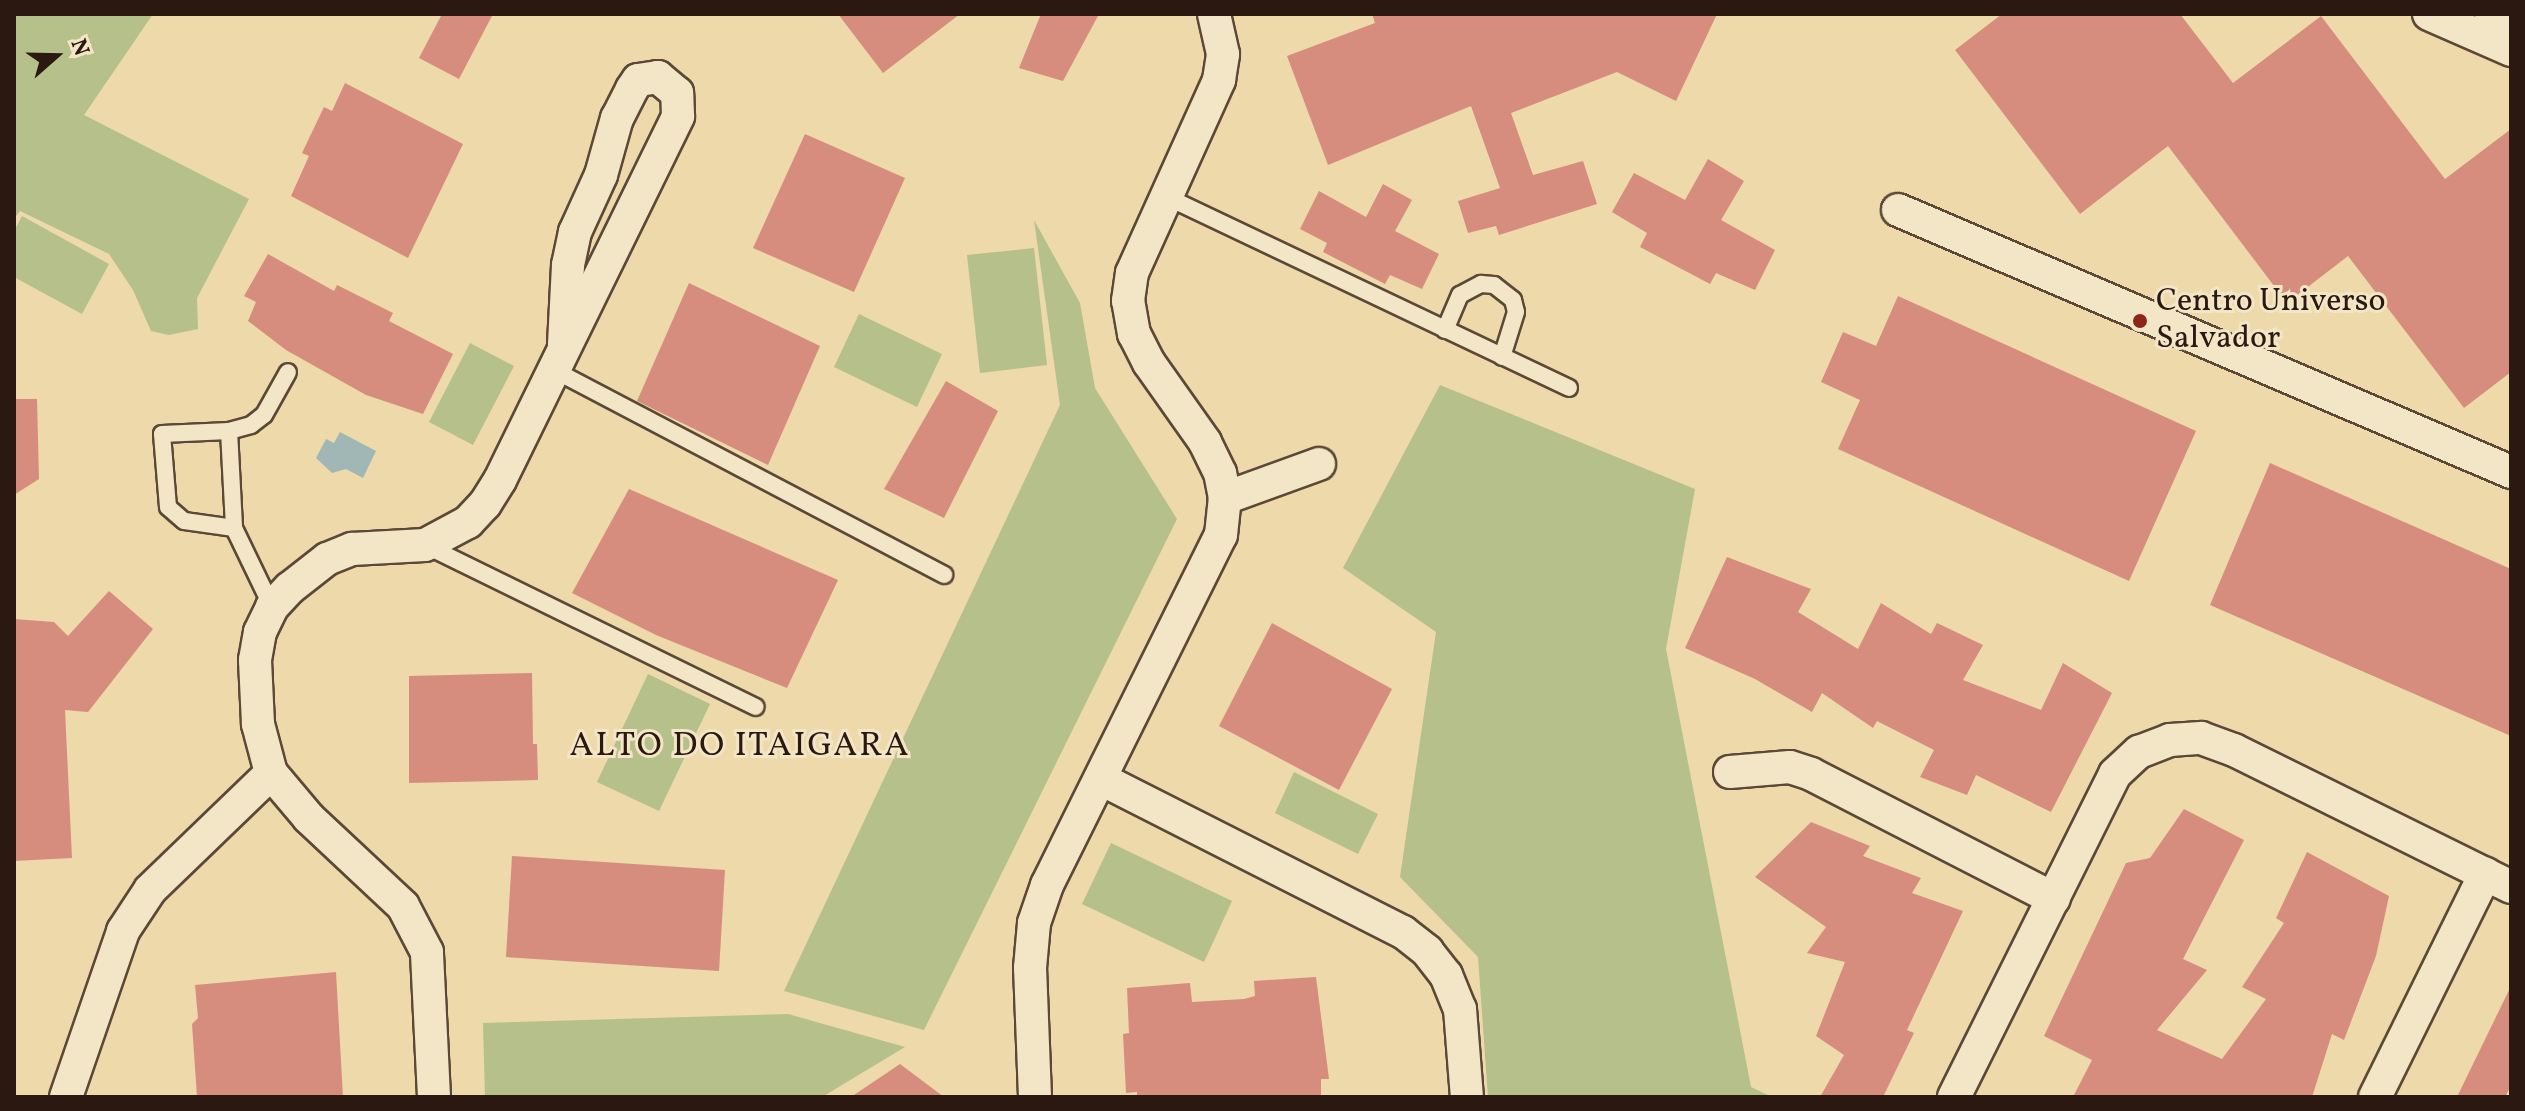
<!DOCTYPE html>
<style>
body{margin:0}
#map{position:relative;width:2525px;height:1111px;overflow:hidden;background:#edd9a9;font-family:Vollkorn,serif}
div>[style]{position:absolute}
.green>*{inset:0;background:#b5c08a}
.water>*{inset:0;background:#a0b7b5}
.building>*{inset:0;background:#d68d7d}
.roads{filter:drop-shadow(2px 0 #5c4837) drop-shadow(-2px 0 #5c4837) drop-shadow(0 2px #5c4837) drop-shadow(0 -2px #5c4837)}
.lane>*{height:16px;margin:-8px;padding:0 8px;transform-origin:8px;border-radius:8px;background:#f3e6c7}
.street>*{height:32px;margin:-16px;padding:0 16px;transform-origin:16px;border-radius:16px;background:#f3e6c7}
.dots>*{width:22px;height:22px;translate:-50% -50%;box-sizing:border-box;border:4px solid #f3e6c7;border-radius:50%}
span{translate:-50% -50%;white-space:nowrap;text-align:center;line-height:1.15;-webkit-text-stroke:6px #f3e6c7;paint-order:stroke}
.poi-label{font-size:32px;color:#2b1811}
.left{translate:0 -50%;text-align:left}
.neighbourhood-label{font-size:34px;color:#2b1811;letter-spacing:2px}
.frame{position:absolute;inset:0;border:16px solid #2b1811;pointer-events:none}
.north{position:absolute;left:16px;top:16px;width:80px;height:80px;-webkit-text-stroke:6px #f3e6c7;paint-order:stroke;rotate:70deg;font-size:22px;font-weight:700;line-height:32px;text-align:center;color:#2b1811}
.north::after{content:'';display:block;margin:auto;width:28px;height:36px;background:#2b1811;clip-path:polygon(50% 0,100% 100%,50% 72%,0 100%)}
</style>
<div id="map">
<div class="green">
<i style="clip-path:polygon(14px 14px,153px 14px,84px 115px,249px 199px,197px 298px,198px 329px,169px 335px,151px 331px,133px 290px,109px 254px,20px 211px,14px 219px)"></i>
<i style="clip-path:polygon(22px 216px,109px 264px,82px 314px,14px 277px,14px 231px)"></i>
<i style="clip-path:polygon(1034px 220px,1080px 303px,1095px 388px,1177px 519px,924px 1030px,784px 991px,1060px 405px)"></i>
<i style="clip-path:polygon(1034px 248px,1047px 365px,980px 373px,967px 255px)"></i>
<i style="clip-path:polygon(859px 314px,942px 354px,917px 407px,834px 367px)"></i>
<i style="clip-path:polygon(470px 343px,514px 366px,473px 445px,429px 422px)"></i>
<i style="clip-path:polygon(1440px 385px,1695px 489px,1666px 649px,1751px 1087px,1772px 1097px,1488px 1097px,1478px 957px,1400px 877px,1436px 632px,1343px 568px)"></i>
<i style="clip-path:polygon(648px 674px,710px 704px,659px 811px,597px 782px)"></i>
<i style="clip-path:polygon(1294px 772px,1378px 814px,1358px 854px,1275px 813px)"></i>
<i style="clip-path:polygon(1111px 843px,1232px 901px,1204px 962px,1082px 904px)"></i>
<i style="clip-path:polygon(788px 1014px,905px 1047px,822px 1097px,485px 1097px,483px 1023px)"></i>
</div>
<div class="water">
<i style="clip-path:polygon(340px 432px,376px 451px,363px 478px,346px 469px,332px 473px,316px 458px,326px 439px,334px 443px)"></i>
</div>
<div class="building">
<i style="clip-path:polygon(442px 14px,493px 14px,459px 79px,419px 58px)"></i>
<i style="clip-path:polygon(838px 14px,960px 14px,883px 73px)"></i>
<i style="clip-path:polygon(1041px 14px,1099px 14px,1063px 81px,1019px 68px)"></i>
<i style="clip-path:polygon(1372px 14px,1717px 14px,1676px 101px,1617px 72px,1511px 113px,1533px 175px,1583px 161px,1597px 204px,1499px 235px,1496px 226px,1468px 233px,1458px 201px,1500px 188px,1471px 106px,1328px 165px,1287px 56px,1375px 23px)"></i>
<i style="clip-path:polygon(2002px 14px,2180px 14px,2233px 83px,2321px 16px,2445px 179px,2511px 129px,2511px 372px,2464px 408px,2348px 256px,2287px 303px,2168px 146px,2080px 214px,1955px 50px)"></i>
<i style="clip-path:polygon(345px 83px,463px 144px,408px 258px,291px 196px,309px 156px,302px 153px,324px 107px,332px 111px)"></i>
<i style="clip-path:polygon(805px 134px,905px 178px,854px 292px,753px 248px)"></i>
<i style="clip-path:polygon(1708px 159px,1744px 181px,1721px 220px,1775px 250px,1755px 290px,1716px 273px,1710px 284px,1640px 247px,1647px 233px,1612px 212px,1634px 173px,1685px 200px)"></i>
<i style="clip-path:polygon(1383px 184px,1412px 200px,1395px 231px,1439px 254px,1422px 289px,1390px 275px,1385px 284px,1323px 252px,1327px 243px,1300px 229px,1319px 191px,1366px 217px)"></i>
<i style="clip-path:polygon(268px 254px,334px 291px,337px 285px,393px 313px,389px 321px,453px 354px,423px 414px,366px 395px,286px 350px,248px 321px,256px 302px,244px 296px)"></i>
<i style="clip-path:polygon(689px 283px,820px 346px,768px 465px,637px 401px)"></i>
<i style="clip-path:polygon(1898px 296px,2196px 431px,2129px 581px,1838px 449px,1860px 400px,1821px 382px,1843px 332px,1876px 346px)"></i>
<i style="clip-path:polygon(946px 381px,998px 411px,944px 518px,884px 489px)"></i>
<i style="clip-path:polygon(14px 399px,37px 399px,39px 479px,14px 495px)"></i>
<i style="clip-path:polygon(2270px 463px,2511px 569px,2511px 736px,2210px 605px)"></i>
<i style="clip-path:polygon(629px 489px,838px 580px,787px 688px,656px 635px,572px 593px)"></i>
<i style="clip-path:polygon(1727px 557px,1811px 589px,1798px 612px,1858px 649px,1881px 603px,1931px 634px,1937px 623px,1983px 645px,1963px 680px,2041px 710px,2063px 663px,2112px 693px,2051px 812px,1976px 775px,1967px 795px,1920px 777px,1934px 750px,1877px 721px,1873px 728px,1822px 693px,1812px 712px,1755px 679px,1685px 648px)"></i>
<i style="clip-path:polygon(109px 591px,153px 629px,88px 712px,65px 710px,72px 858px,14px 861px,14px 619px,54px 622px,68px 636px)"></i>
<i style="clip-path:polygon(1272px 623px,1392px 689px,1339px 790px,1219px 726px)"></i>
<i style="clip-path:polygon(532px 673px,533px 744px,537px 744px,538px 780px,409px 783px,409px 676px)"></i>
<i style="clip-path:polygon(2184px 809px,2244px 840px,2183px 959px,2207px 970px,2157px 1030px,2222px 1059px,2266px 999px,2242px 987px,2284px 923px,2276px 918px,2307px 852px,2389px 896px,2376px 956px,2344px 1040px,2332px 1034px,2312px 1097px,2073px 1097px,2092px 1060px,2044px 1036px,2126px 863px,2150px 858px)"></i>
<i style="clip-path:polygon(1811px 822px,1870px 846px,1863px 856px,1921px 878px,1912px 893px,1963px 911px,1907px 1030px,1914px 1033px,1883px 1097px,1820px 1097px,1844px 1055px,1816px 1036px,1845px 962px,1807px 953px,1826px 927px,1755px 877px)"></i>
<i style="clip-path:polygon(512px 856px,725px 870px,719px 971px,506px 957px)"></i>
<i style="clip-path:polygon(336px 972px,343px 1097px,197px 1097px,192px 1024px,198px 1018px,195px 985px)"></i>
<i style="clip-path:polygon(1316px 977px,1329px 1079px,1321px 1079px,1321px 1097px,1137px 1097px,1137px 1092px,1126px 1093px,1123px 1034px,1129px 1033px,1127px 988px,1190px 983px,1192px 1002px,1244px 999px,1255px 996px,1254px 981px)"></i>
<i style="clip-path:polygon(2511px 986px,2511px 1086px,2505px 1097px,2457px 1097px)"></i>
<i style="clip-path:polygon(900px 1064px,944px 1097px,851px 1097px)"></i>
</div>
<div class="roads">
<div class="lane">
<i style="left:1167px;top:197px;width:445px;rotate:25.4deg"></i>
<i style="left:1445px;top:330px;width:38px;rotate:-67deg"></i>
<i style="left:1460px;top:295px;width:24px;rotate:-28deg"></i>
<i style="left:1481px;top:284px;width:13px;rotate:4deg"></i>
<i style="left:1494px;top:285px;width:24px;rotate:38deg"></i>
<i style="left:1513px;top:300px;width:12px;rotate:76deg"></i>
<i style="left:1516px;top:312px;width:47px;rotate:107.3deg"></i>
<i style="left:552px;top:369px;width:443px;rotate:27.7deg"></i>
<i style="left:229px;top:431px;width:23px;rotate:-15deg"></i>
<i style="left:251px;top:425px;width:16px;rotate:-38deg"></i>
<i style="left:264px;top:415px;width:49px;rotate:-60.8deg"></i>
<i style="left:234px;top:528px;width:50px;rotate:-172deg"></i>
<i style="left:184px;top:521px;width:21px;rotate:-139deg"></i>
<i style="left:168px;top:507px;width:73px;rotate:-94.7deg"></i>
<i style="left:162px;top:434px;width:67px;rotate:-2.6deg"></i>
<i style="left:229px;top:431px;width:97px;rotate:87deg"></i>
<i style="left:234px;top:528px;width:88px;rotate:64.3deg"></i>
<i style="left:425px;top:545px;width:368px;rotate:26.1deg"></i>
</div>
<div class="street">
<i style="left:2429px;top:14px;width:90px;rotate:23.7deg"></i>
<i style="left:2491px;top:14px;width:22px;rotate:24deg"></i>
<i style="left:1898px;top:210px;width:667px;rotate:23.14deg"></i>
<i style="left:1225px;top:498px;width:100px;rotate:-19.9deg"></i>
<i style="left:1730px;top:772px;width:60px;rotate:-4.8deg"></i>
<i style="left:1790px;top:767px;width:22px;rotate:18deg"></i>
<i style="left:1811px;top:774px;width:273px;rotate:27.2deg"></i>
<i style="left:1101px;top:779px;width:339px;rotate:26.9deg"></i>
<i style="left:1403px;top:932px;width:31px;rotate:38deg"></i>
<i style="left:1427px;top:951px;width:31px;rotate:52deg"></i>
<i style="left:1446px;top:975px;width:37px;rotate:68deg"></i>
<i style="left:1460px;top:1009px;width:88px;rotate:85.5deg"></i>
<i style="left:66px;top:1097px;width:176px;rotate:-71deg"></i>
<i style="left:123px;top:931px;width:49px;rotate:-56.6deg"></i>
<i style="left:150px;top:890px;width:168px;rotate:-44deg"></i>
<i style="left:434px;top:1097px;width:145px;rotate:-92.8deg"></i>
<i style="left:427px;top:952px;width:52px;rotate:-117.6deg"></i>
<i style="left:403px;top:906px;width:129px;rotate:-136.9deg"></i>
<i style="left:309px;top:818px;width:59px;rotate:-130.2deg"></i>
<i style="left:271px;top:773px;width:51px;rotate:-104.9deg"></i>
<i style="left:258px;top:724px;width:64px;rotate:-92.7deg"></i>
<i style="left:255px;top:660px;width:28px;rotate:-80deg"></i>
<i style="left:260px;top:632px;width:28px;rotate:-64deg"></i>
<i style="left:272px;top:607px;width:26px;rotate:-47deg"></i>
<i style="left:290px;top:588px;width:47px;rotate:-38.1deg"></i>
<i style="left:327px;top:559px;width:27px;rotate:-22deg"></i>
<i style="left:352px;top:549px;width:73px;rotate:-3.1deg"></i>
<i style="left:425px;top:545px;width:49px;rotate:-28.1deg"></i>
<i style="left:468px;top:522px;width:25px;rotate:-47deg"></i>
<i style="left:485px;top:504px;width:28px;rotate:-58deg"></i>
<i style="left:500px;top:480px;width:405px;rotate:-63.9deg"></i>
<i style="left:678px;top:116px;width:23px;rotate:-92deg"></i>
<i style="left:677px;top:93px;width:25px;rotate:-140deg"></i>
<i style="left:658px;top:77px;width:20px;rotate:171deg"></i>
<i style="left:638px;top:80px;width:11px;rotate:124deg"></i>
<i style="left:632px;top:89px;width:33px;rotate:117deg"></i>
<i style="left:617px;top:118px;width:59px;rotate:105.7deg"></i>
<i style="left:601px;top:175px;width:63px;rotate:114.5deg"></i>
<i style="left:575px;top:232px;width:34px;rotate:102deg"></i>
<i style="left:568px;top:265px;width:80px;rotate:92.9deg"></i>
<i style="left:1035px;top:1097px;width:129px;rotate:-92.2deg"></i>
<i style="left:1030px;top:968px;width:45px;rotate:-84.9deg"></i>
<i style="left:1034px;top:923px;width:40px;rotate:-71.1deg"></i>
<i style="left:1047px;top:885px;width:391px;rotate:-63.6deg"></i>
<i style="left:1221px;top:535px;width:37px;rotate:-84deg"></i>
<i style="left:1225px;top:498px;width:25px;rotate:-101deg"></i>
<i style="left:1220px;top:473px;width:34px;rotate:-116deg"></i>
<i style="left:1205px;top:442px;width:97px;rotate:-125.3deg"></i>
<i style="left:1149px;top:363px;width:33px;rotate:-117deg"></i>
<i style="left:1134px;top:334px;width:34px;rotate:-100deg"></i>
<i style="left:1128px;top:301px;width:28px;rotate:-82deg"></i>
<i style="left:1132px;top:273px;width:212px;rotate:-65.7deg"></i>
<i style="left:1219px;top:80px;width:26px;rotate:-81deg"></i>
<i style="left:1223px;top:54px;width:41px;rotate:-102.7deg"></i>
<i style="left:1954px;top:1097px;width:361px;rotate:-63.5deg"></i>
<i style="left:2115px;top:774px;width:33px;rotate:-43deg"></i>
<i style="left:2139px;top:752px;width:33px;rotate:-21deg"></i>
<i style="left:2170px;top:740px;width:31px;rotate:-4deg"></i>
<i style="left:2201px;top:738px;width:35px;rotate:20deg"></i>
<i style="left:2234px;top:750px;width:309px;rotate:26.3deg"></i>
<i style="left:2375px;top:1097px;width:249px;rotate:-63.7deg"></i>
</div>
</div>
<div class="dots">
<i style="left:2140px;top:321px;background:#8f2418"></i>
</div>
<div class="poi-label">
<span class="left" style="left:2156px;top:321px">Centro Universo<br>Salvador</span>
</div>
<div class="neighbourhood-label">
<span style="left:740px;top:747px">ALTO DO ITAIGARA</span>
</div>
<div class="frame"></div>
<div class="north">N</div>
</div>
